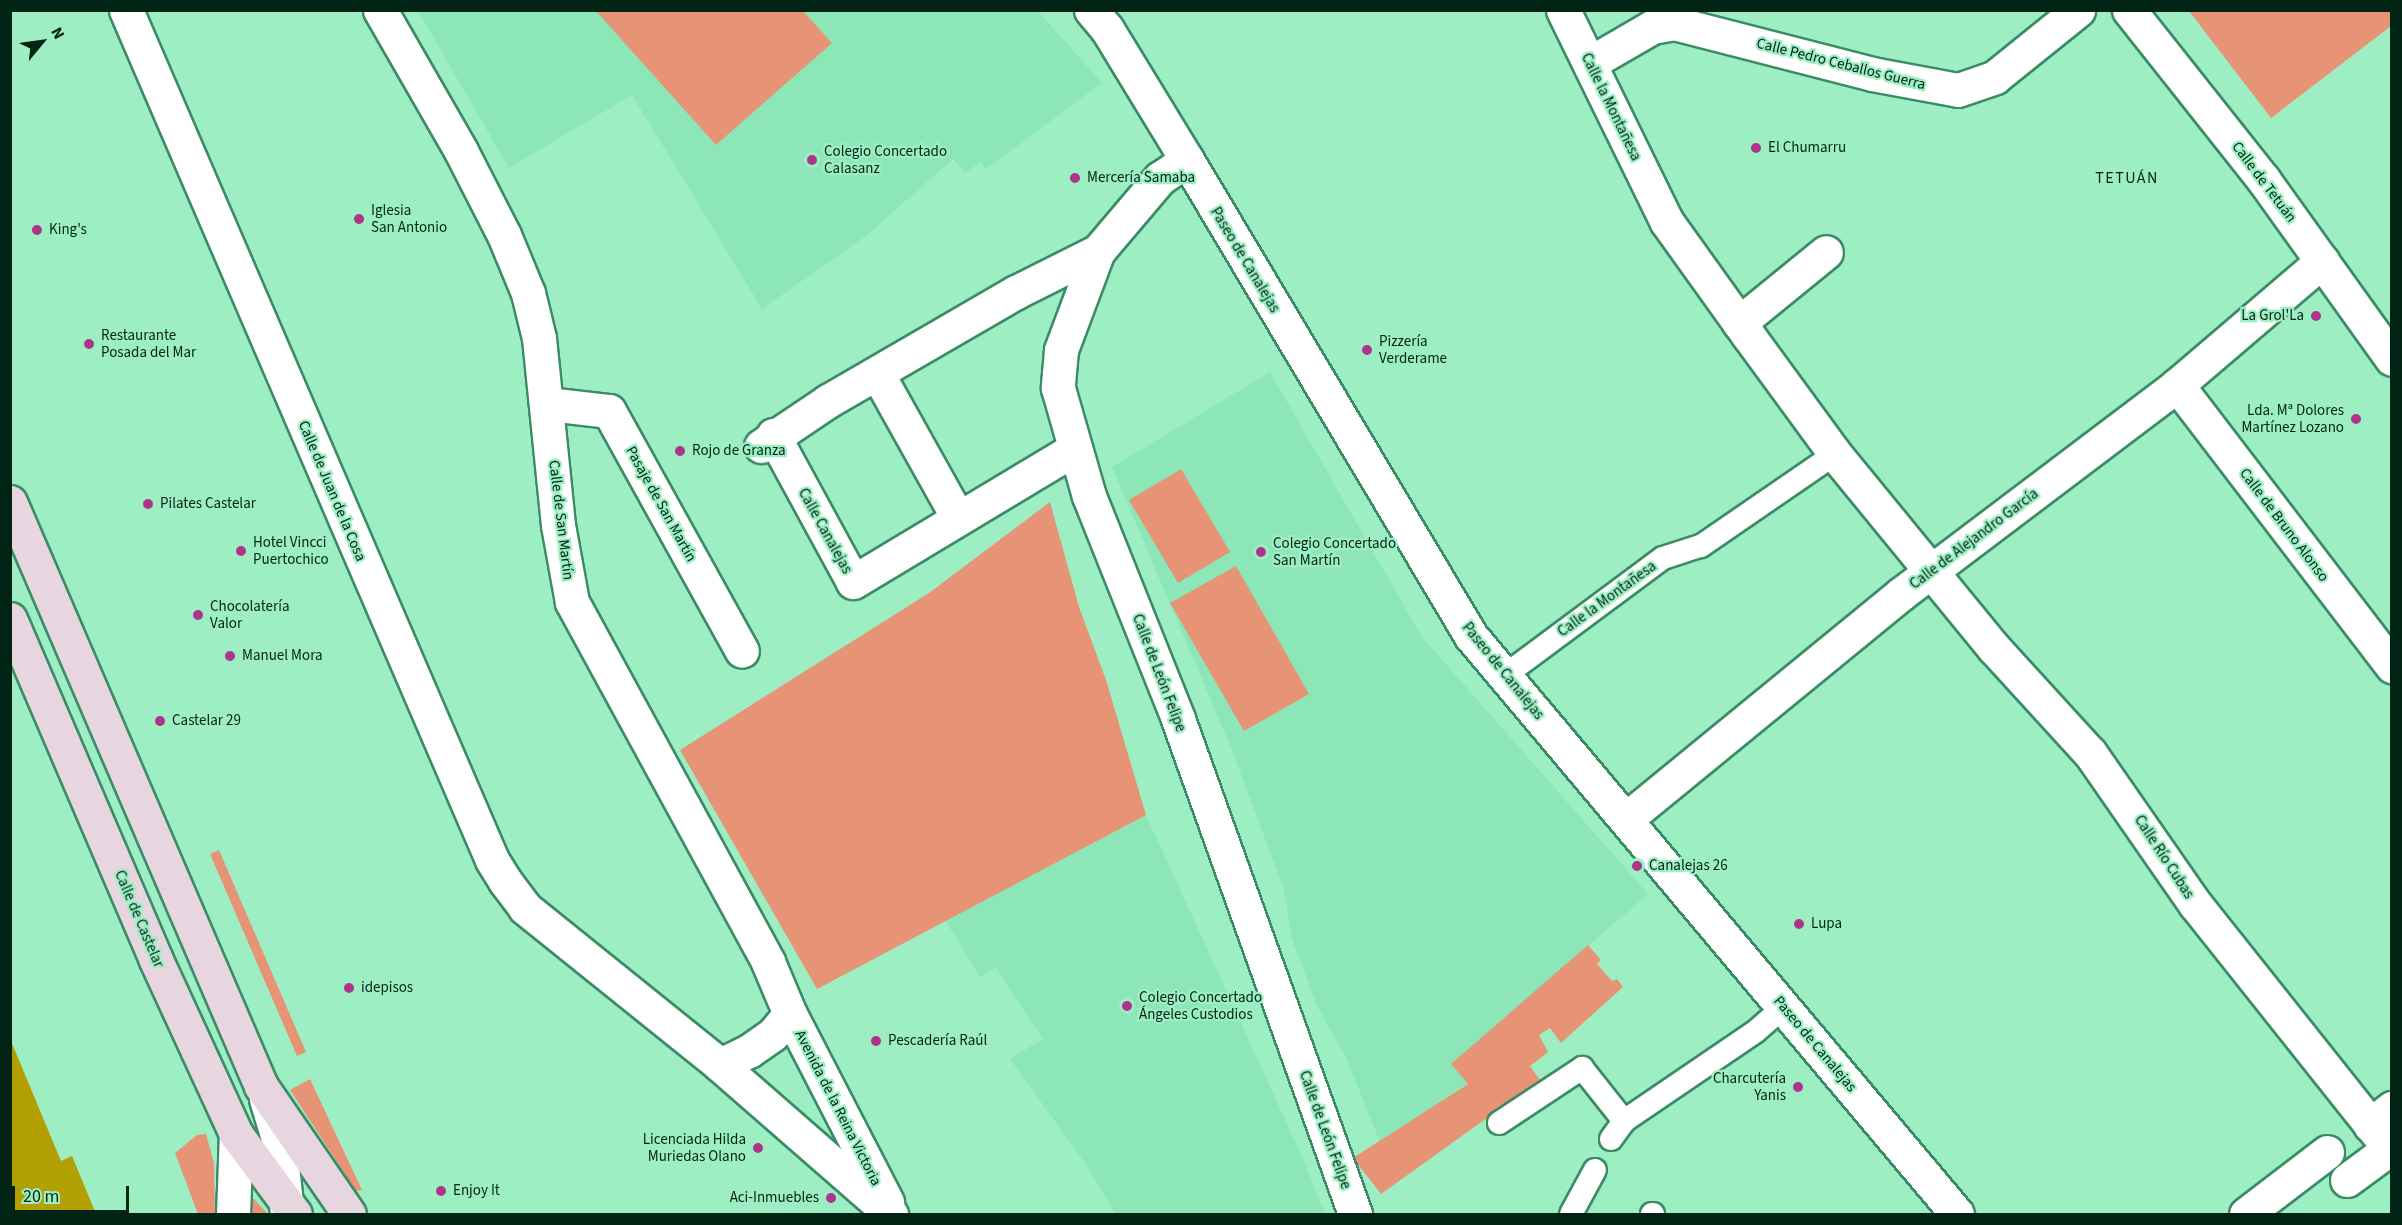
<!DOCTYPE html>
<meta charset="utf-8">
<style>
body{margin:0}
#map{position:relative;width:2402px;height:1225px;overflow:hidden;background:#9eeec4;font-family:"Source Sans 3",sans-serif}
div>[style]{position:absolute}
.built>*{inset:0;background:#8ce6b8}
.green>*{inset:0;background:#e79375}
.water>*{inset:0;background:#b29f03}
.roads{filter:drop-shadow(2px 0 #3b8c66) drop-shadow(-2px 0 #3b8c66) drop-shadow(0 2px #3b8c66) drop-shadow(0 -2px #3b8c66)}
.service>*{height:22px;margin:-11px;padding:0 11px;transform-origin:11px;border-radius:11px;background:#fff}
.pedestrian>*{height:33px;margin:-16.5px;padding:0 16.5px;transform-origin:16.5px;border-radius:16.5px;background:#fff}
.minor>*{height:33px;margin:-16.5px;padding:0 16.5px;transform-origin:16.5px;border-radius:16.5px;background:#fff}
.tertiary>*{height:33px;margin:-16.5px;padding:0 16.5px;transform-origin:16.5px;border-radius:16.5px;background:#fff}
.secondary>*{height:33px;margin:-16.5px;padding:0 16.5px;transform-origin:16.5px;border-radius:16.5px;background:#e7d5e0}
.dots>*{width:16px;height:16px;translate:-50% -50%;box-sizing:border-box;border:3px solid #9eeec4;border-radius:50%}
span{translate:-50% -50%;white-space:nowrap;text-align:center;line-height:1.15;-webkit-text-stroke:4.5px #9eeec4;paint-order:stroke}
.street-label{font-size:15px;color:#022415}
.poi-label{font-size:15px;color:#022415}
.left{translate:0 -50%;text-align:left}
.right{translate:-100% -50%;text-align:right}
.neighbourhood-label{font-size:16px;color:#022415;letter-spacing:1.5px}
.frame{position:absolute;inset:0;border:12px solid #022415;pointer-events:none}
.north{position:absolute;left:12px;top:12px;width:60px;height:60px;-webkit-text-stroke:4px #9eeec4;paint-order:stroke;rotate:61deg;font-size:16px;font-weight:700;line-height:24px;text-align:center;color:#022415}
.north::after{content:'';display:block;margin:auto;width:21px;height:27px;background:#022415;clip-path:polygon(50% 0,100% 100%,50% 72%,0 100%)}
.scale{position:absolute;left:12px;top:1186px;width:117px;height:27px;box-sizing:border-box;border:3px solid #022415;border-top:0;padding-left:8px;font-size:18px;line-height:21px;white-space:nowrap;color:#022415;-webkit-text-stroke:4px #9eeec4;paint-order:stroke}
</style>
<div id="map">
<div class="built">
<i style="clip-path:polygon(418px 11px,1038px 11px,1102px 83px,986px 169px,980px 162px,965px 173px,953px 159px,866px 236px,762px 309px,632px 95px,509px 168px)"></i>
<i style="clip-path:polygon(1270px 372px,1422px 637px,1648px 894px,1451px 1064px,1468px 1083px,1380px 1142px,1346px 1057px,1318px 1008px,1292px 939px,1284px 890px,1232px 750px,1112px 467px)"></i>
<i style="clip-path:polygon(1146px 815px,1304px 1161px,1325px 1214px,1115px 1214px,1089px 1169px,1010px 1059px,1043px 1039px,996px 968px,980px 977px,945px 920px)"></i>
</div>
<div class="green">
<i style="clip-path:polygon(596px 11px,803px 11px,832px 43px,716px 145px)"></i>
<i style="clip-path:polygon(2189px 11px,2391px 11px,2391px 26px,2271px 118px)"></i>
<i style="clip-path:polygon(1181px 469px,1230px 552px,1178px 583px,1129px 500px)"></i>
<i style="clip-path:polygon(1050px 502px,1079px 607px,1106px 680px,1146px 815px,817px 989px,680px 750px,929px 593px)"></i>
<i style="clip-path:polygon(1236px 566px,1309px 694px,1244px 731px,1170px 603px)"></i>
<i style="clip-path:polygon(219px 850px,306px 1052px,297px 1056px,210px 854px)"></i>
<i style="clip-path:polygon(1588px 945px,1601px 960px,1597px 964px,1612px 981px,1617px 979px,1623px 987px,1561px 1043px,1550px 1028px,1539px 1035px,1548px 1052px,1530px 1066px,1540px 1080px,1381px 1194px,1353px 1158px,1468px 1084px,1451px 1064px)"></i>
<i style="clip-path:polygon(310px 1079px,362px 1190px,356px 1191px,290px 1090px)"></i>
<i style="clip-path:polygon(206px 1134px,214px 1163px,215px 1214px,198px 1214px,175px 1153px,197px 1135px)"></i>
<i style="clip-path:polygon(251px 1196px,268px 1214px,250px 1214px)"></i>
</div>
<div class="water">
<i style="clip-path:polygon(11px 1041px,61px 1161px,72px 1156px,96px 1214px,11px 1214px)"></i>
</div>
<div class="roads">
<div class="service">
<i style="left:1504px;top:676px;width:198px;rotate:-36.6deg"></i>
<i style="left:1663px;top:558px;width:40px;rotate:-18deg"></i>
<i style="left:1701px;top:546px;width:163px;rotate:-34.5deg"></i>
<i style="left:1499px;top:1123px;width:100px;rotate:-33.5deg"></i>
<i style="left:1582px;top:1068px;width:68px;rotate:51.6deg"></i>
<i style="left:1624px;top:1121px;width:158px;rotate:-34.2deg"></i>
<i style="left:1755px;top:1032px;width:38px;rotate:-41deg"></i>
<i style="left:1611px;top:1139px;width:22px;rotate:-54deg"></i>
<i style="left:1571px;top:1214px;width:50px;rotate:-61.4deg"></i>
<i style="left:1652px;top:1214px;width:1px"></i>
</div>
<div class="pedestrian">
<i style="left:2370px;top:1125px;width:28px;rotate:-38deg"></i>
<i style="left:2347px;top:1180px;width:52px;rotate:-36.4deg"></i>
<i style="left:2246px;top:1214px;width:102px;rotate:-37.4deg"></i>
</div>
<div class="minor">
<i style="left:126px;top:10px;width:925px;rotate:66.7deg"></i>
<i style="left:492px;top:860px;width:25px;rotate:58deg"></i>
<i style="left:505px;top:881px;width:34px;rotate:53deg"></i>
<i style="left:525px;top:908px;width:250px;rotate:38.8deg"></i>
<i style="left:720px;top:1065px;width:227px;rotate:41.1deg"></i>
<i style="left:380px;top:10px;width:163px;rotate:60.1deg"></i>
<i style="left:461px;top:151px;width:94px;rotate:62.9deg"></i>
<i style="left:504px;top:235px;width:63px;rotate:67.5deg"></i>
<i style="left:528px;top:293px;width:46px;rotate:76.3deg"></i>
<i style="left:539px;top:338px;width:188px;rotate:84.2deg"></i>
<i style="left:558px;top:525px;width:78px;rotate:79.7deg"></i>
<i style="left:572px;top:602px;width:410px;rotate:61.4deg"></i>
<i style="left:768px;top:962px;width:56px;rotate:67.1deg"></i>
<i style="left:790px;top:1014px;width:212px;rotate:62.7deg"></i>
<i style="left:1563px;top:10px;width:236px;rotate:63.9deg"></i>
<i style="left:1667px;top:222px;width:139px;rotate:54.4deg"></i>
<i style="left:1748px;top:335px;width:147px;rotate:53.8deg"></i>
<i style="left:1835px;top:454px;width:251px;rotate:50.7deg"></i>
<i style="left:1994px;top:648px;width:142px;rotate:47.6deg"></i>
<i style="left:2090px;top:753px;width:184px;rotate:55.2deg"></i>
<i style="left:2195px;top:904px;width:317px;rotate:51.5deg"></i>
<i style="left:2129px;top:10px;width:216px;rotate:51.6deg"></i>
<i style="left:2263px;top:179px;width:221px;rotate:54.4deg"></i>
<i style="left:1590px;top:63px;width:72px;rotate:-30.1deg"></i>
<i style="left:1652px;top:27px;width:22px;rotate:-10deg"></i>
<i style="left:1674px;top:23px;width:204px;rotate:14.4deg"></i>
<i style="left:1872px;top:74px;width:87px;rotate:10.5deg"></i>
<i style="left:1958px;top:90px;width:39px;rotate:-19deg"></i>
<i style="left:1995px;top:77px;width:107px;rotate:-38.9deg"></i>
<i style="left:1187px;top:160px;width:32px;rotate:146deg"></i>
<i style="left:1160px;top:178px;width:96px;rotate:130.3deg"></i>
<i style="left:1098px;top:251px;width:106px;rotate:110.5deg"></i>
<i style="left:1061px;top:350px;width:38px;rotate:95deg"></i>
<i style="left:1058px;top:388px;width:112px;rotate:74deg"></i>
<i style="left:1089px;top:496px;width:240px;rotate:68.2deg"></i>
<i style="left:1178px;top:719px;width:526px;rotate:70.32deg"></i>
<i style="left:1739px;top:323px;width:112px;rotate:-39.2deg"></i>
<i style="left:877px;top:373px;width:166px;rotate:60.8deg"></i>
<i style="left:2177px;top:385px;width:354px;rotate:52.6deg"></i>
<i style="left:548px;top:404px;width:61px;rotate:6.5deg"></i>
<i style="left:609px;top:411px;width:274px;rotate:61deg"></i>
<i style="left:773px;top:435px;width:167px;rotate:61.4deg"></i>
<i style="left:853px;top:582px;width:258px;rotate:-31deg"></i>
<i style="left:761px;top:446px;width:81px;rotate:-33.9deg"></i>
<i style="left:828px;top:401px;width:217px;rotate:-30.1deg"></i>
<i style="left:1016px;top:292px;width:92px;rotate:-26.6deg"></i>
<i style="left:1626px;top:819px;width:355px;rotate:-39.3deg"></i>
<i style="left:1901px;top:594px;width:346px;rotate:-37.1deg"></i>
<i style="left:2177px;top:385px;width:191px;rotate:-40.5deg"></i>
<i style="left:720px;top:1065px;width:32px;rotate:-26deg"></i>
<i style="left:749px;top:1051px;width:29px;rotate:-35deg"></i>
<i style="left:773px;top:1034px;width:26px;rotate:-50deg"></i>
<i style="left:266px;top:1099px;width:48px;rotate:73.1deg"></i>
<i style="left:280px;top:1145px;width:69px;rotate:84.2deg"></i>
<i style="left:233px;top:1214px;width:80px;rotate:-87.9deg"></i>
</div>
<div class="tertiary">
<i style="left:1091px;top:10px;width:25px;rotate:50deg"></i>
<i style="left:1107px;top:29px;width:153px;rotate:58.6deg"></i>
<i style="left:1187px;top:160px;width:554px;rotate:59.18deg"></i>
<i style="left:1471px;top:636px;width:755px;rotate:49.94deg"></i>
</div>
<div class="secondary">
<i style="left:10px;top:502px;width:636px;rotate:66.74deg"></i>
<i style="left:261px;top:1086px;width:155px;rotate:55.5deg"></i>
<i style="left:10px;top:619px;width:371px;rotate:66.8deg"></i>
<i style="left:156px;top:960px;width:192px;rotate:65.3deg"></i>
<i style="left:236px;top:1134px;width:99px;rotate:53.6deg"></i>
</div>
</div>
<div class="dots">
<i style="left:1756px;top:148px;background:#ac358b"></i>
<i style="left:812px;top:160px;background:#ac358b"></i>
<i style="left:1075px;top:178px;background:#ac358b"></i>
<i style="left:359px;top:219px;background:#ac358b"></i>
<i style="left:37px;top:230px;background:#ac358b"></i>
<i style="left:2316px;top:316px;background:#ac358b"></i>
<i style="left:89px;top:344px;background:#ac358b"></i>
<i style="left:1367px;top:350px;background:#ac358b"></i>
<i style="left:2356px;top:419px;background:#ac358b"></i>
<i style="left:680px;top:451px;background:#ac358b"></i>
<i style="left:148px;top:504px;background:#ac358b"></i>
<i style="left:241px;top:551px;background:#ac358b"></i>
<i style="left:1261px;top:552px;background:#ac358b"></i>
<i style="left:198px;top:615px;background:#ac358b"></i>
<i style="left:230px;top:656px;background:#ac358b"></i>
<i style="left:160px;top:721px;background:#ac358b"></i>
<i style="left:1637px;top:866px;background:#ac358b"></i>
<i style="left:1799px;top:924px;background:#ac358b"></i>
<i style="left:349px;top:988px;background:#ac358b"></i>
<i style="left:1127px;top:1006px;background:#ac358b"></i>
<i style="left:876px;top:1041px;background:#ac358b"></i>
<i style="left:1798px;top:1087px;background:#ac358b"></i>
<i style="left:758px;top:1148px;background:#ac358b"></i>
<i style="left:441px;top:1191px;background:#ac358b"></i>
<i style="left:831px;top:1198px;background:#ac358b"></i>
</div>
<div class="street-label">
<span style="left:1841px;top:64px;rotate:14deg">Calle Pedro Ceballos Guerra</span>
<span style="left:1611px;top:107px;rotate:64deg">Calle la Montañesa</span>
<span style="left:2264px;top:182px;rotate:53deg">Calle de Tetuán</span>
<span style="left:1245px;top:260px;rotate:59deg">Paseo de Canalejas</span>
<span style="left:332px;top:491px;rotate:67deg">Calle de Juan de la Cosa</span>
<span style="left:661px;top:504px;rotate:61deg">Pasaje de San Martín</span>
<span style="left:561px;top:520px;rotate:83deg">Calle de San Martín</span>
<span style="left:2284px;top:525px;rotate:53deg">Calle de Bruno Alonso</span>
<span style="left:825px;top:531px;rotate:61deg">Calle Canalejas</span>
<span style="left:1974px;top:539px;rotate:-37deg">Calle de Alejandro García</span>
<span style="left:1607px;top:599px;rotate:-36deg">Calle la Montañesa</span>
<span style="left:1503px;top:671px;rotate:51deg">Paseo de Canalejas</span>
<span style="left:1159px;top:673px;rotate:69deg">Calle de León Felipe</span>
<span style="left:2164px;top:857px;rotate:57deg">Calle Río Cubas</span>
<span style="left:139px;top:919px;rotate:67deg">Calle de Castelar</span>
<span style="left:1815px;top:1044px;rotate:50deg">Paseo de Canalejas</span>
<span style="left:838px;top:1108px;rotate:63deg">Avenida de la Reina Victoria</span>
<span style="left:1325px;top:1130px;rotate:70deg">Calle de León Felipe</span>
</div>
<div class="poi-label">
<span class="left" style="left:1768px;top:148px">El Chumarru</span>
<span class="left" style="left:824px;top:160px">Colegio Concertado<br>Calasanz</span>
<span class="left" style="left:1087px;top:178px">Mercería Samaba</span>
<span class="left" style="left:371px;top:219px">Iglesia<br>San Antonio</span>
<span class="left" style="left:49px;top:230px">King's</span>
<span class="right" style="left:2304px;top:316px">La Grol'La</span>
<span class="left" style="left:101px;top:344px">Restaurante<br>Posada del Mar</span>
<span class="left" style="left:1379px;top:350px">Pizzería<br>Verderame</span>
<span class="right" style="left:2344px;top:419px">Lda. Mª Dolores<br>Martínez Lozano</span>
<span class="left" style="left:692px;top:451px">Rojo de Granza</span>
<span class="left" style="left:160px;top:504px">Pilates Castelar</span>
<span class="left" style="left:253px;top:551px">Hotel Vincci<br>Puertochico</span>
<span class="left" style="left:1273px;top:552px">Colegio Concertado<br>San Martín</span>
<span class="left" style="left:210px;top:615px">Chocolatería<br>Valor</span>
<span class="left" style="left:242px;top:656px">Manuel Mora</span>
<span class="left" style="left:172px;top:721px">Castelar 29</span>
<span class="left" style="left:1649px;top:866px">Canalejas 26</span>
<span class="left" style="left:1811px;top:924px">Lupa</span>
<span class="left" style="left:361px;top:988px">idepisos</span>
<span class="left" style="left:1139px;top:1006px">Colegio Concertado<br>Ángeles Custodios</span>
<span class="left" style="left:888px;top:1041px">Pescadería Raúl</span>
<span class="right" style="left:1786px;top:1087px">Charcutería<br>Yanis</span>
<span class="right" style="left:746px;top:1148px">Licenciada Hilda<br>Muriedas Olano</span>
<span class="left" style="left:453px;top:1191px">Enjoy It</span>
<span class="right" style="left:819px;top:1198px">Aci-Inmuebles</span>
</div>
<div class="neighbourhood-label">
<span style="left:2127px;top:178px">TETUÁN</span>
</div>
<div class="frame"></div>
<div class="north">N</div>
<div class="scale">20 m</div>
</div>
